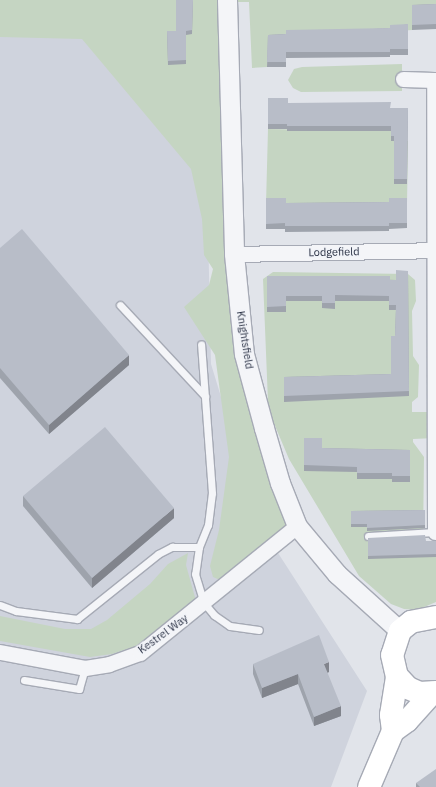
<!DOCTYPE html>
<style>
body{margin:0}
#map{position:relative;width:436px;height:787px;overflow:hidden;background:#e1e4ea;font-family:"IBM Plex Sans",sans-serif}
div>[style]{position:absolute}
.built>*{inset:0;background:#cfd3dd}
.green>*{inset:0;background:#c5d5c2}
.roads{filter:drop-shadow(1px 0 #a6aab5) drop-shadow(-1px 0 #a6aab5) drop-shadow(0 1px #a6aab5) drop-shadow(0 -1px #a6aab5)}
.service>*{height:7px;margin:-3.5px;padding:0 3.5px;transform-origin:3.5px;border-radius:3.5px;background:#f4f5f8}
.minor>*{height:15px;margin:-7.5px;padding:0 7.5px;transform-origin:7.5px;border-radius:7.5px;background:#f4f5f8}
.tertiary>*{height:19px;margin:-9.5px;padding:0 9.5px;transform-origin:9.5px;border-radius:9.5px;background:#f4f5f8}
.primary>*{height:22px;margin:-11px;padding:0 11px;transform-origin:11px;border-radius:11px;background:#fff}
.wall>*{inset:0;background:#9ea3ac}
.shaded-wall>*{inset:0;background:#81848c}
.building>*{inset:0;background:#b8bdc8}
span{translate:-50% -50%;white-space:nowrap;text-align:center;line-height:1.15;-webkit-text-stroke:3px #f1f3f8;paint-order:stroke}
.street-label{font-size:11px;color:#293043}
</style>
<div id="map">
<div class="built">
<i style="clip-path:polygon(149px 0,208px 229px,211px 364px,260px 525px,367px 691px,331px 787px,0 787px,0 33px)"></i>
</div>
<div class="green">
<i style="clip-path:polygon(0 0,229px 0,246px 385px,249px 411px,264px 463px,289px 528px,220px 580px,213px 577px,210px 566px,219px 530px,229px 457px,215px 355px,184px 307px,209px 285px,213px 269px,204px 255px,202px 219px,191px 169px,82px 39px,0 37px)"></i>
<i style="clip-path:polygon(233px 0,436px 0,436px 10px,412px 30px,268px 40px,267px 67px,252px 68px,249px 2px,233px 2px)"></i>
<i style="clip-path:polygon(402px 64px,402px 91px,301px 92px,293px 88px,288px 80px,294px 69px,302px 67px)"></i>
<i style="clip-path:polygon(268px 129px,391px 131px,391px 141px,408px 141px,407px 204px,266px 204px)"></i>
<i style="clip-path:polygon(273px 272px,408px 274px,415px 280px,416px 301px,412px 311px,413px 356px,419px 365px,418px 397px,412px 402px,412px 412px,435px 412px,435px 438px,413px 439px,413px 442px,424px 457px,423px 543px,436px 542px,436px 602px,417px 610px,404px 609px,391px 604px,359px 576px,289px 459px,270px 414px,268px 402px,263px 279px)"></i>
<i style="clip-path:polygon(188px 553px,186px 565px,196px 601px,164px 628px,136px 646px,112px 654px,90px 657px,0 641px,0 616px,65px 629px,91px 629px,107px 620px,150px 584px,168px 564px)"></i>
</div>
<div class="roads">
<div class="service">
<i style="left:120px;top:305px;width:125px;rotate:47deg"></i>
<i style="left:368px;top:536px;width:67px;rotate:-3.4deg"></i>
<i style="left:199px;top:547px;width:27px;rotate:98deg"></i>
<i style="left:195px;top:574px;width:30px;rotate:73deg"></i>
<i style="left:204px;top:603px;width:16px;rotate:50deg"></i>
<i style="left:214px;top:615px;width:19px;rotate:35deg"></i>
<i style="left:230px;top:626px;width:29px;rotate:8deg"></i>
<i style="left:0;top:605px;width:17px;rotate:21deg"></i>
<i style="left:16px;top:611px;width:62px;rotate:7.5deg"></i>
<i style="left:77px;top:619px;width:104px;rotate:-38.7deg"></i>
<i style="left:158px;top:554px;width:16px;rotate:-27deg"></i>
<i style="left:172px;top:547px;width:27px"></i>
<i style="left:199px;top:547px;width:24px;rotate:-68deg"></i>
<i style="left:208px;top:525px;width:32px;rotate:-83deg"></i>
<i style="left:212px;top:493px;width:149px;rotate:-94.2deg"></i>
<i style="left:24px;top:680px;width:56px;rotate:9.3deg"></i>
<i style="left:79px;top:689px;width:22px;rotate:-74deg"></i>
</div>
<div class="minor">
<i style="left:403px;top:79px;width:31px;rotate:2deg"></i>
<i style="left:234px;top:254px;width:202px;rotate:-1.1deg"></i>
<i style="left:435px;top:532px;width:452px;rotate:-90.1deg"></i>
<i style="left:434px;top:80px;width:2px"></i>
<i style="left:0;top:652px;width:86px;rotate:10.7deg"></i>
<i style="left:85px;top:668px;width:24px;rotate:-9deg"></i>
<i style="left:109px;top:664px;width:33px;rotate:-20deg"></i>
<i style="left:140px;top:653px;width:202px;rotate:-39deg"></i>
</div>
<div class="tertiary">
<i style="left:227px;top:0;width:254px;rotate:88.4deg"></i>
<i style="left:234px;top:254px;width:100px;rotate:84.3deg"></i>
<i style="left:244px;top:354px;width:77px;rotate:74.9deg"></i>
<i style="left:264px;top:428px;width:57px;rotate:73.8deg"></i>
<i style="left:280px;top:483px;width:46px;rotate:68.4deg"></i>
<i style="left:297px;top:526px;width:62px;rotate:50.2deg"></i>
<i style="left:337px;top:574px;width:85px;rotate:42.1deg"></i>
</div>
<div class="primary">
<i style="left:436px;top:617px;width:25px;rotate:169deg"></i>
<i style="left:411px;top:622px;width:14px;rotate:141deg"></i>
<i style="left:400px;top:631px;width:25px;rotate:108deg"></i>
<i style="left:392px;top:655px;width:22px;rotate:77deg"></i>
<i style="left:397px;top:676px;width:16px;rotate:47deg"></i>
<i style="left:408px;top:688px;width:13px;rotate:23deg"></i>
<i style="left:420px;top:693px;width:16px;rotate:-4deg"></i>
<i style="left:393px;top:731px;width:17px;rotate:-36deg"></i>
<i style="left:407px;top:721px;width:38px;rotate:-48deg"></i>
<i style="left:369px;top:787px;width:61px;rotate:-66.8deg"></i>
<i style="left:393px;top:731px;width:16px;rotate:-97deg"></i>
<i style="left:391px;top:715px;width:39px;rotate:-81deg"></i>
</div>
</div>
<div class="wall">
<i style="clip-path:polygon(193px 0,192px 34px,186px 35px,186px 64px,168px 65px,167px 31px,176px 31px)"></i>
<i style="clip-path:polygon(436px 4px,436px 29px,412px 30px,412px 5px)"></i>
<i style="clip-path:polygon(408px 24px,408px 55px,390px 55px,390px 57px,286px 58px,286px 67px,267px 67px,268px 35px,286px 34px,390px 28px)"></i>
<i style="clip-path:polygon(268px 98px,288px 103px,391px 108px,408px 108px,407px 184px,394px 184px,394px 141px,391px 141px,391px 131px,287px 131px,287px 129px,268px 129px)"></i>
<i style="clip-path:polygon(266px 198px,286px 203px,389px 202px,407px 198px,407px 228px,389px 229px,389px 231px,285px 232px,285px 229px,266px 229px)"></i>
<i style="clip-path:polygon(0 248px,129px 365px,49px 434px,0 378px)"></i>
<i style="clip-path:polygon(408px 271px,409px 396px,284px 402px,284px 377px,391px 374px,395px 336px,396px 310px,389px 310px,389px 301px,335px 301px,335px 309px,322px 308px,322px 301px,286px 301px,286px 312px,267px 312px,267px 276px,396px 280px)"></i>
<i style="clip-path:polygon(304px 438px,322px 448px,410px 450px,410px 482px,392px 482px,392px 479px,357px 479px,357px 472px,304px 471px)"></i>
<i style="clip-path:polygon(23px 496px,174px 518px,92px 588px,23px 506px)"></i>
<i style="clip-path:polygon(425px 510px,425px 528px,367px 531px,367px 527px,351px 527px,351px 511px)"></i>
<i style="clip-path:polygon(368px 538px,426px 541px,436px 541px,436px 557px,368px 559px)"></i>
<i style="clip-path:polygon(253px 664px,329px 672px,327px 673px,341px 716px,314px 726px,298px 684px,262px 698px,253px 674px)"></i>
<i style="clip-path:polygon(416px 783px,436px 787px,416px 787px)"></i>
</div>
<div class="shaded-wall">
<i style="clip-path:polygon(129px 355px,129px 365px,49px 434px,49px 425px)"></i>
<i style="clip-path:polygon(174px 508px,174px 518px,92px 588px,92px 578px)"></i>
<i style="clip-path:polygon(329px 662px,329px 672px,324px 674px,324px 664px)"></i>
<i style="clip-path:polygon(298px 674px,298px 684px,262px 698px,262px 688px)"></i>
<i style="clip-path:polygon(341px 706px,341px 716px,314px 726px,314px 717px)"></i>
</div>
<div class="building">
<i style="clip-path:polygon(176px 0,193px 0,192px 30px,186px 31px,186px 60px,168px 61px,167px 31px,176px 31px)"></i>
<i style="clip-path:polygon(436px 4px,436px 24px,412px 25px,412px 5px)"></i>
<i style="clip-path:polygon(408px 24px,408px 49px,390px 49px,390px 52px,286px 52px,286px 62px,267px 62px,268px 35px,286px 34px,286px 30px,390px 28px,390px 25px)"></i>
<i style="clip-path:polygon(268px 98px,288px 98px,288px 103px,391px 102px,390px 108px,408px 108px,407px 179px,394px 179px,394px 136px,391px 136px,391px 126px,287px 126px,287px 124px,268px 124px)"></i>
<i style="clip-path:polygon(266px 198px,286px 198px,286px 203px,389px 202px,389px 198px,407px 198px,407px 223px,389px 223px,389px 226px,285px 226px,285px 223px,266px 224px)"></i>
<i style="clip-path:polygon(22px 229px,129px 355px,49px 425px,0 368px,0 248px)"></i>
<i style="clip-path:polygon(396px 270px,408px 271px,409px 391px,284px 396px,284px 377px,391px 374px,391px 336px,395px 336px,396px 305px,389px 305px,389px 296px,335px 295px,335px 303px,322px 303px,322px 296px,286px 296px,286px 306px,267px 307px,267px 276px,390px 276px,390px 280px,396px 280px)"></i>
<i style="clip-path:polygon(105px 427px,174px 508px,92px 578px,23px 496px)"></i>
<i style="clip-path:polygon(304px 438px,322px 438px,322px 448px,410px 450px,410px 476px,392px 476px,392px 473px,357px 473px,357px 467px,304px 465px)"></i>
<i style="clip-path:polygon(425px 510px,425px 525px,367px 528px,367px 524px,351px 524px,351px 511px)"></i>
<i style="clip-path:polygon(425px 535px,426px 541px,436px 541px,436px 554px,368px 556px,368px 538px)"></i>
<i style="clip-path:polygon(319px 635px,329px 662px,324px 664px,341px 706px,314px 717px,298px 674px,262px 688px,253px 664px)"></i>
<i style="clip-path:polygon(436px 769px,436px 787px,420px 787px,416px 783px)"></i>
</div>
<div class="street-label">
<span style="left:334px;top:252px;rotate:-1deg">Lodgefield</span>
<span style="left:245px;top:340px;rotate:81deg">Knightsfield</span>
<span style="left:163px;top:634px;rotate:-36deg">Kestrel Way</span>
</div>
</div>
